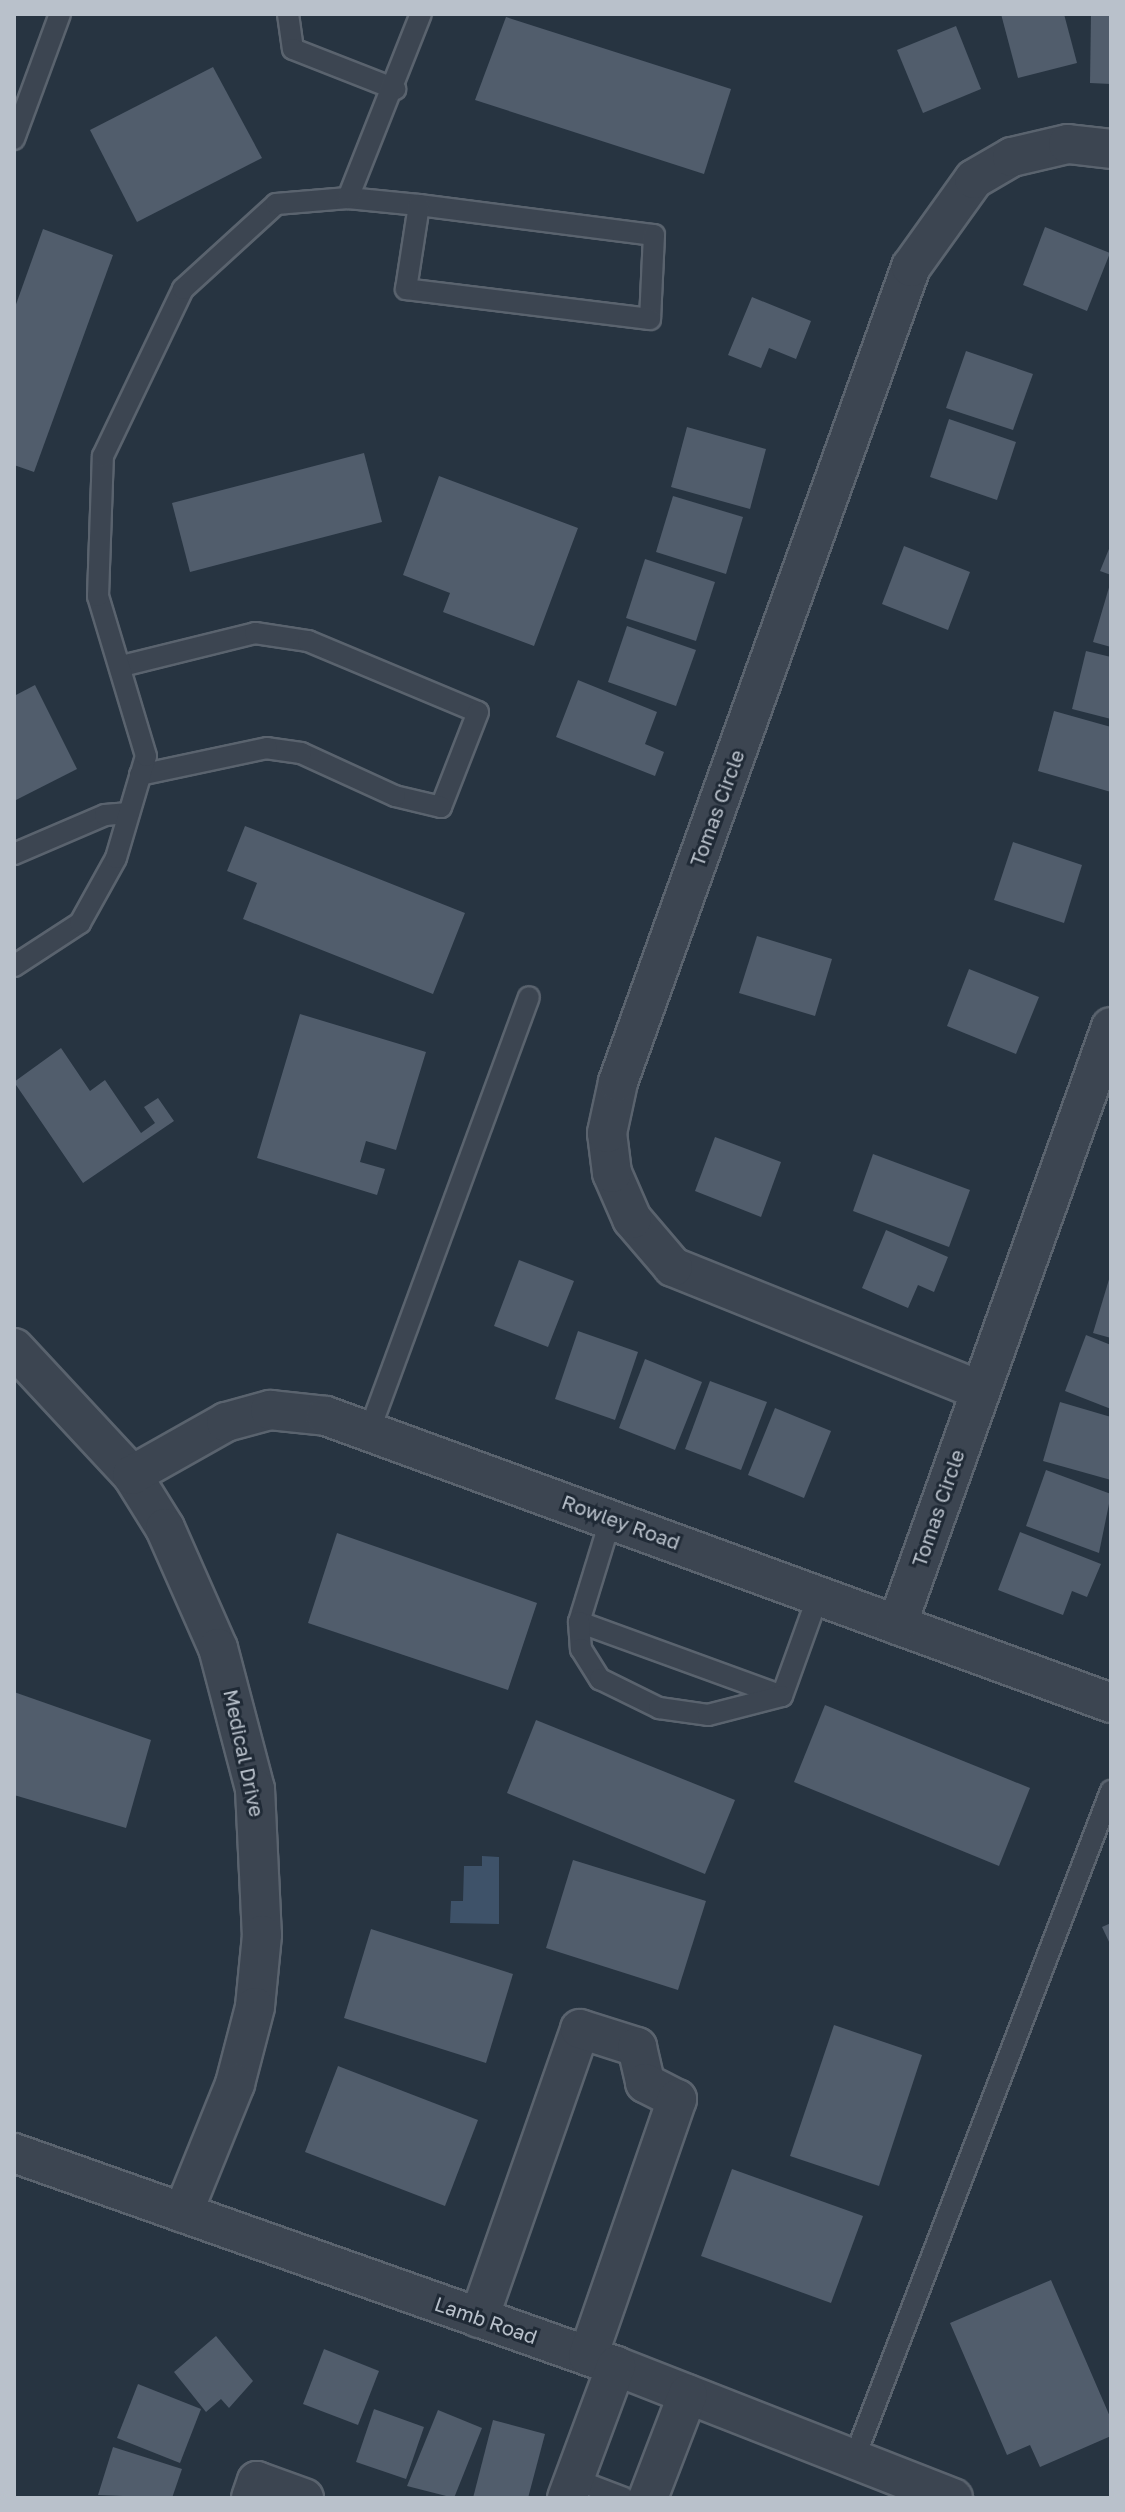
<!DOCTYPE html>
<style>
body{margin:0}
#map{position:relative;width:1125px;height:2512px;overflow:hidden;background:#273441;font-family:"Golos Text",sans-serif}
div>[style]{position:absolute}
.water>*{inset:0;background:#3e5269}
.building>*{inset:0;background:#515d6c}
.roads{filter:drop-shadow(2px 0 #5a636e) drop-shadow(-2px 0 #5a636e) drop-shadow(0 2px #5a636e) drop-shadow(0 -2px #5a636e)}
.service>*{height:20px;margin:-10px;padding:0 10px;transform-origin:10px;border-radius:10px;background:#3c4551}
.minor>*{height:38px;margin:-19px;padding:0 19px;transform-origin:19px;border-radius:19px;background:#3c4551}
span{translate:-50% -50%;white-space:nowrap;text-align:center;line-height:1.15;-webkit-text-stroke:6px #202a36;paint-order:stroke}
.street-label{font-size:20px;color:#b9c1cb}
.frame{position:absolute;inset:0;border:16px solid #b9c1cb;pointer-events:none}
</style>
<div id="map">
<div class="water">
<i style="clip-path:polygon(482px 1856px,499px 1857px,499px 1924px,450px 1923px,451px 1901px,463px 1901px,464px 1866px,482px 1866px)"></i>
</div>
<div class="building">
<i style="clip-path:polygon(1001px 14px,1064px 14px,1077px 63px,1018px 78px)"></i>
<i style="clip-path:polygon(1091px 14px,1111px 14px,1111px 84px,1090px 83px)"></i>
<i style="clip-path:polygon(506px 17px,731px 89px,704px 174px,475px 100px)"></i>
<i style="clip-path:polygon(956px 26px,981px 89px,923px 113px,897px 50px)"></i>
<i style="clip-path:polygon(213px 67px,262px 158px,137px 222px,90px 130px)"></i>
<i style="clip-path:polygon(1045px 227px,1110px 253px,1087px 311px,1023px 285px)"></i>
<i style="clip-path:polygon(43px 229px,113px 255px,34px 472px,14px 465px,14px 310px)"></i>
<i style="clip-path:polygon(752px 297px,811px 321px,796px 359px,769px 348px,761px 368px,728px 355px)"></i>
<i style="clip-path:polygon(966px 351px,1033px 374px,1013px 430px,946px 408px)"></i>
<i style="clip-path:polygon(949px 419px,1016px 442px,997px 500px,930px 477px)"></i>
<i style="clip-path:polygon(687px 427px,766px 449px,750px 509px,671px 487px)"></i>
<i style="clip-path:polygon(364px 453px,382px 522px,190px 572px,172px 503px)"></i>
<i style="clip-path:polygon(439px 476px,578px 528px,534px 646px,443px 612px,450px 593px,403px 575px)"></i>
<i style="clip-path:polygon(673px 496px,743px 517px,726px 574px,656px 552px)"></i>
<i style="clip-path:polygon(1111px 544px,1111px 575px,1100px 571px)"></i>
<i style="clip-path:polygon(904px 546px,970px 572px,948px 630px,882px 604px)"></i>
<i style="clip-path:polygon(645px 559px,715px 582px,696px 641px,626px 618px)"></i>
<i style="clip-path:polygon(1110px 584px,1111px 584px,1111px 647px,1093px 642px)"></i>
<i style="clip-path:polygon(627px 626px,696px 650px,676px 706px,608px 682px)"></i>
<i style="clip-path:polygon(1086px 651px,1111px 657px,1111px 719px,1072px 709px)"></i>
<i style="clip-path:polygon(578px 680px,657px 712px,645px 744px,664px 752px,655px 776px,556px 737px)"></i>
<i style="clip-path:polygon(35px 685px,77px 769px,14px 801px,14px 696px)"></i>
<i style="clip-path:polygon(1054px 711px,1111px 727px,1111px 792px,1038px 771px)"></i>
<i style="clip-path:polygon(245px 826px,465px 913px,433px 994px,243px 919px,257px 883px,227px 871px)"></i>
<i style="clip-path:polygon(1013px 842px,1082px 865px,1064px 923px,994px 900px)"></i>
<i style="clip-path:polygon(757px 936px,832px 959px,815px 1016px,739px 993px)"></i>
<i style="clip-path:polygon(969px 969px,1039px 997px,1016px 1054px,947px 1026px)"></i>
<i style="clip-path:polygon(300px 1014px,426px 1052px,396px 1150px,366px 1141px,360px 1162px,385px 1169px,377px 1195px,257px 1158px)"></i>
<i style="clip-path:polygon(61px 1048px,90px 1091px,105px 1080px,141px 1133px,155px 1123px,144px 1107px,158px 1098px,174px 1121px,83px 1183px,14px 1082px)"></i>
<i style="clip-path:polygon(715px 1137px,781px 1162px,761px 1217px,695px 1191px)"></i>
<i style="clip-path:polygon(873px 1154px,970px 1190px,949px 1247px,853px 1211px)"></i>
<i style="clip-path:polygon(886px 1230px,948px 1257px,934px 1292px,918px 1285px,908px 1308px,862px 1288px)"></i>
<i style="clip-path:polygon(519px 1260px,574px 1281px,548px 1347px,494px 1326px)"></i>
<i style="clip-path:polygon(1110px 1276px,1111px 1276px,1111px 1338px,1093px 1333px)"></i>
<i style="clip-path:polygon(578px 1331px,638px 1352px,615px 1420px,555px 1399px)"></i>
<i style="clip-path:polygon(1086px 1335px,1111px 1345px,1111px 1409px,1065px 1391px)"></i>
<i style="clip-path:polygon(645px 1359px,702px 1382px,675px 1450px,619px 1428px)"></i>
<i style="clip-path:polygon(710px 1381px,767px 1402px,741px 1470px,685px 1449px)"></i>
<i style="clip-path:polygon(1060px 1402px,1111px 1417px,1111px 1480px,1043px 1461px)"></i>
<i style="clip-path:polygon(775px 1408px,831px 1431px,804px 1498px,748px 1475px)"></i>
<i style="clip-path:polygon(1046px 1470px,1111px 1494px,1099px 1553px,1026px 1526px)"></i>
<i style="clip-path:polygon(1020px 1532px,1101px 1564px,1087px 1597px,1072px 1591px,1063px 1615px,998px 1590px)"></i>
<i style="clip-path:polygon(337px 1533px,537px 1603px,508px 1690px,308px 1623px)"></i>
<i style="clip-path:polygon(14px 1692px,151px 1740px,126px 1828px,14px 1795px)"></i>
<i style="clip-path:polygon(825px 1705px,1030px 1788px,999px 1866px,794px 1782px)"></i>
<i style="clip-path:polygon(536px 1720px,735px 1800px,705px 1874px,507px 1793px)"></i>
<i style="clip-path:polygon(573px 1860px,706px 1901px,678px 1990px,546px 1948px)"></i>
<i style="clip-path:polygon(1111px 1923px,1111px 1946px,1102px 1927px)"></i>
<i style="clip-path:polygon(371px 1929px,513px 1974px,486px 2063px,344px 2018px)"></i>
<i style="clip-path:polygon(834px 2025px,922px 2055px,879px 2186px,790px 2156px)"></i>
<i style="clip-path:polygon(338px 2066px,478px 2120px,445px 2206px,305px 2152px)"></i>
<i style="clip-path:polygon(732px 2169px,863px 2216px,831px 2303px,701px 2256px)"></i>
<i style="clip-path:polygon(1051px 2280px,1111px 2419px,1111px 2436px,1040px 2467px,1030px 2445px,1007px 2455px,950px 2323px)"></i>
<i style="clip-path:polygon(216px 2336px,253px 2381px,229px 2408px,221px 2399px,206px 2412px,174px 2372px)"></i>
<i style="clip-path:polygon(324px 2349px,379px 2371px,358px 2425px,303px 2404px)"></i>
<i style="clip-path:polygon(138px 2384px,201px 2409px,180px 2463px,117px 2438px)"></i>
<i style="clip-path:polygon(374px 2409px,424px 2427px,406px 2479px,356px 2462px)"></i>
<i style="clip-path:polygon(438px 2410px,482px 2428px,454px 2498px,407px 2486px)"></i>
<i style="clip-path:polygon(493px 2420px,545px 2434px,528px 2498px,473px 2498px)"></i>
<i style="clip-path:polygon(113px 2447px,182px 2469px,172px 2498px,98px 2495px)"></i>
</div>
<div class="roads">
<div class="service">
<i style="left:288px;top:14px;width:35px;rotate:82deg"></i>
<i style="left:293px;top:49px;width:110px;rotate:21.4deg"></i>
<i style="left:14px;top:139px;width:133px;rotate:-69.8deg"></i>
<i style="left:348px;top:198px;width:71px;rotate:5.6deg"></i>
<i style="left:419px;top:205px;width:237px;rotate:7.3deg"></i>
<i style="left:654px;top:235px;width:84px;rotate:92.7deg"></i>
<i style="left:650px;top:319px;width:246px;rotate:-173deg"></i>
<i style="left:406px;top:289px;width:85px;rotate:-81.2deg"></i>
<i style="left:122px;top:666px;width:137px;rotate:-13.9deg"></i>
<i style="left:255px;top:633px;width:54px;rotate:8.6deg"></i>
<i style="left:308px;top:641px;width:184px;rotate:22.7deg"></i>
<i style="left:478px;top:712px;width:102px;rotate:111.3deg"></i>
<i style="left:441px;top:807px;width:47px;rotate:-166.6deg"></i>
<i style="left:395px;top:796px;width:103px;rotate:-155.4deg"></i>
<i style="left:301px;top:753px;width:34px;rotate:-172deg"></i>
<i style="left:267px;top:748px;width:130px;rotate:168deg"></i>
<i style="left:14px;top:854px;width:99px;rotate:-23.2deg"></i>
<i style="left:105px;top:815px;width:24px;rotate:-5deg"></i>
<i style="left:14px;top:966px;width:79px;rotate:-33.1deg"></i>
<i style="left:80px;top:923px;width:74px;rotate:-61deg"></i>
<i style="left:116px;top:858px;width:106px;rotate:-73.6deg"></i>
<i style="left:146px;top:756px;width:167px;rotate:-106.7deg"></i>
<i style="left:98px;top:596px;width:140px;rotate:-88deg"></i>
<i style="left:103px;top:456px;width:185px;rotate:-64.4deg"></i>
<i style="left:183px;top:289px;width:126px;rotate:-42.4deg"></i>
<i style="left:276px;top:204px;width:72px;rotate:-4.8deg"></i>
<i style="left:348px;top:198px;width:198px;rotate:-68.4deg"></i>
<i style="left:370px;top:1429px;width:460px;rotate:-69.8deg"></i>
<i style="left:611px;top:1518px;width:109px;rotate:107.1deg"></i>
<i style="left:579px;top:1622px;width:216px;rotate:20deg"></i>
<i style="left:782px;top:1696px;width:106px;rotate:-70.2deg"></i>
<i style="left:579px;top:1622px;width:27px;rotate:86deg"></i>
<i style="left:581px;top:1649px;width:36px;rotate:58deg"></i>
<i style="left:600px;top:1679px;width:66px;rotate:26.2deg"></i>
<i style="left:659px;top:1708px;width:49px;rotate:8.1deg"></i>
<i style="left:708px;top:1715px;width:76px;rotate:-14.4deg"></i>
<i style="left:854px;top:2459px;width:716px;rotate:-68.96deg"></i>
<i style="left:574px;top:2479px;width:53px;rotate:20.8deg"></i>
</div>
<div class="minor">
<i style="left:14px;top:1348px;width:173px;rotate:47.1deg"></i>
<i style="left:132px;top:1475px;width:62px;rotate:58.1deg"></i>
<i style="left:165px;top:1528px;width:131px;rotate:66.2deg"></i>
<i style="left:218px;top:1648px;width:146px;rotate:75.3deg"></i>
<i style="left:255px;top:1789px;width:146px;rotate:87.3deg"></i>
<i style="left:262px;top:1935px;width:72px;rotate:95.6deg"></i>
<i style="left:255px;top:2007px;width:80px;rotate:104.6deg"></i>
<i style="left:235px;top:2084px;width:139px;rotate:112deg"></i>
<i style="left:979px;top:1390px;width:330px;rotate:-158.1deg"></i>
<i style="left:673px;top:1267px;width:63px;rotate:-130.5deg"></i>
<i style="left:632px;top:1219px;width:50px;rotate:-113.5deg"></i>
<i style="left:612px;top:1173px;width:40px;rotate:-97.1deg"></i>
<i style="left:607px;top:1133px;width:52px;rotate:-77.8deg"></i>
<i style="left:618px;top:1082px;width:866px;rotate:-70.23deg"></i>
<i style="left:911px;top:267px;width:108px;rotate:-54.4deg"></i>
<i style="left:974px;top:179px;width:44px;rotate:-30.1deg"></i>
<i style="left:1012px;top:157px;width:57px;rotate:-13.1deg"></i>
<i style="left:1068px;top:144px;width:43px;rotate:6.6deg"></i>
<i style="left:132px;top:1475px;width:108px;rotate:-29.4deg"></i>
<i style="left:226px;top:1422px;width:46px;rotate:-15.3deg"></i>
<i style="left:270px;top:1410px;width:56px;rotate:6.1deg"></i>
<i style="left:326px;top:1416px;width:836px;rotate:20.08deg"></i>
<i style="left:897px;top:1625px;width:635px;rotate:-70.31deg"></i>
<i style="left:14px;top:2153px;width:639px;rotate:19.48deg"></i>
<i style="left:616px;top:2366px;width:362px;rotate:21.4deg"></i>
<i style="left:479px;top:2318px;width:306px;rotate:-70.7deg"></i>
<i style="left:580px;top:2029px;width:60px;rotate:17.5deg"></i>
<i style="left:637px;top:2047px;width:37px;rotate:77deg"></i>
<i style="left:645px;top:2083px;width:36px;rotate:27deg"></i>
<i style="left:677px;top:2099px;width:272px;rotate:109.1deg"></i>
<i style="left:251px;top:2498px;width:18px;rotate:-71deg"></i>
<i style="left:257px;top:2481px;width:50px;rotate:19.9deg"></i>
<i style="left:567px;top:2498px;width:141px;rotate:-69.6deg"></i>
<i style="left:648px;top:2498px;width:111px;rotate:-69deg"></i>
</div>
</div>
<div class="street-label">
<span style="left:717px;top:808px;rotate:-70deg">Tomas Circle</span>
<span style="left:938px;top:1508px;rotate:-71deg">Tomas Circle</span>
<span style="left:621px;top:1522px;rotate:20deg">Rowley Road</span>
<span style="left:244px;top:1753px;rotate:78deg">Medical Drive</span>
<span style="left:486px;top:2320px;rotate:19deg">Lamb Road</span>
</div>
<div class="frame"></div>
</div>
